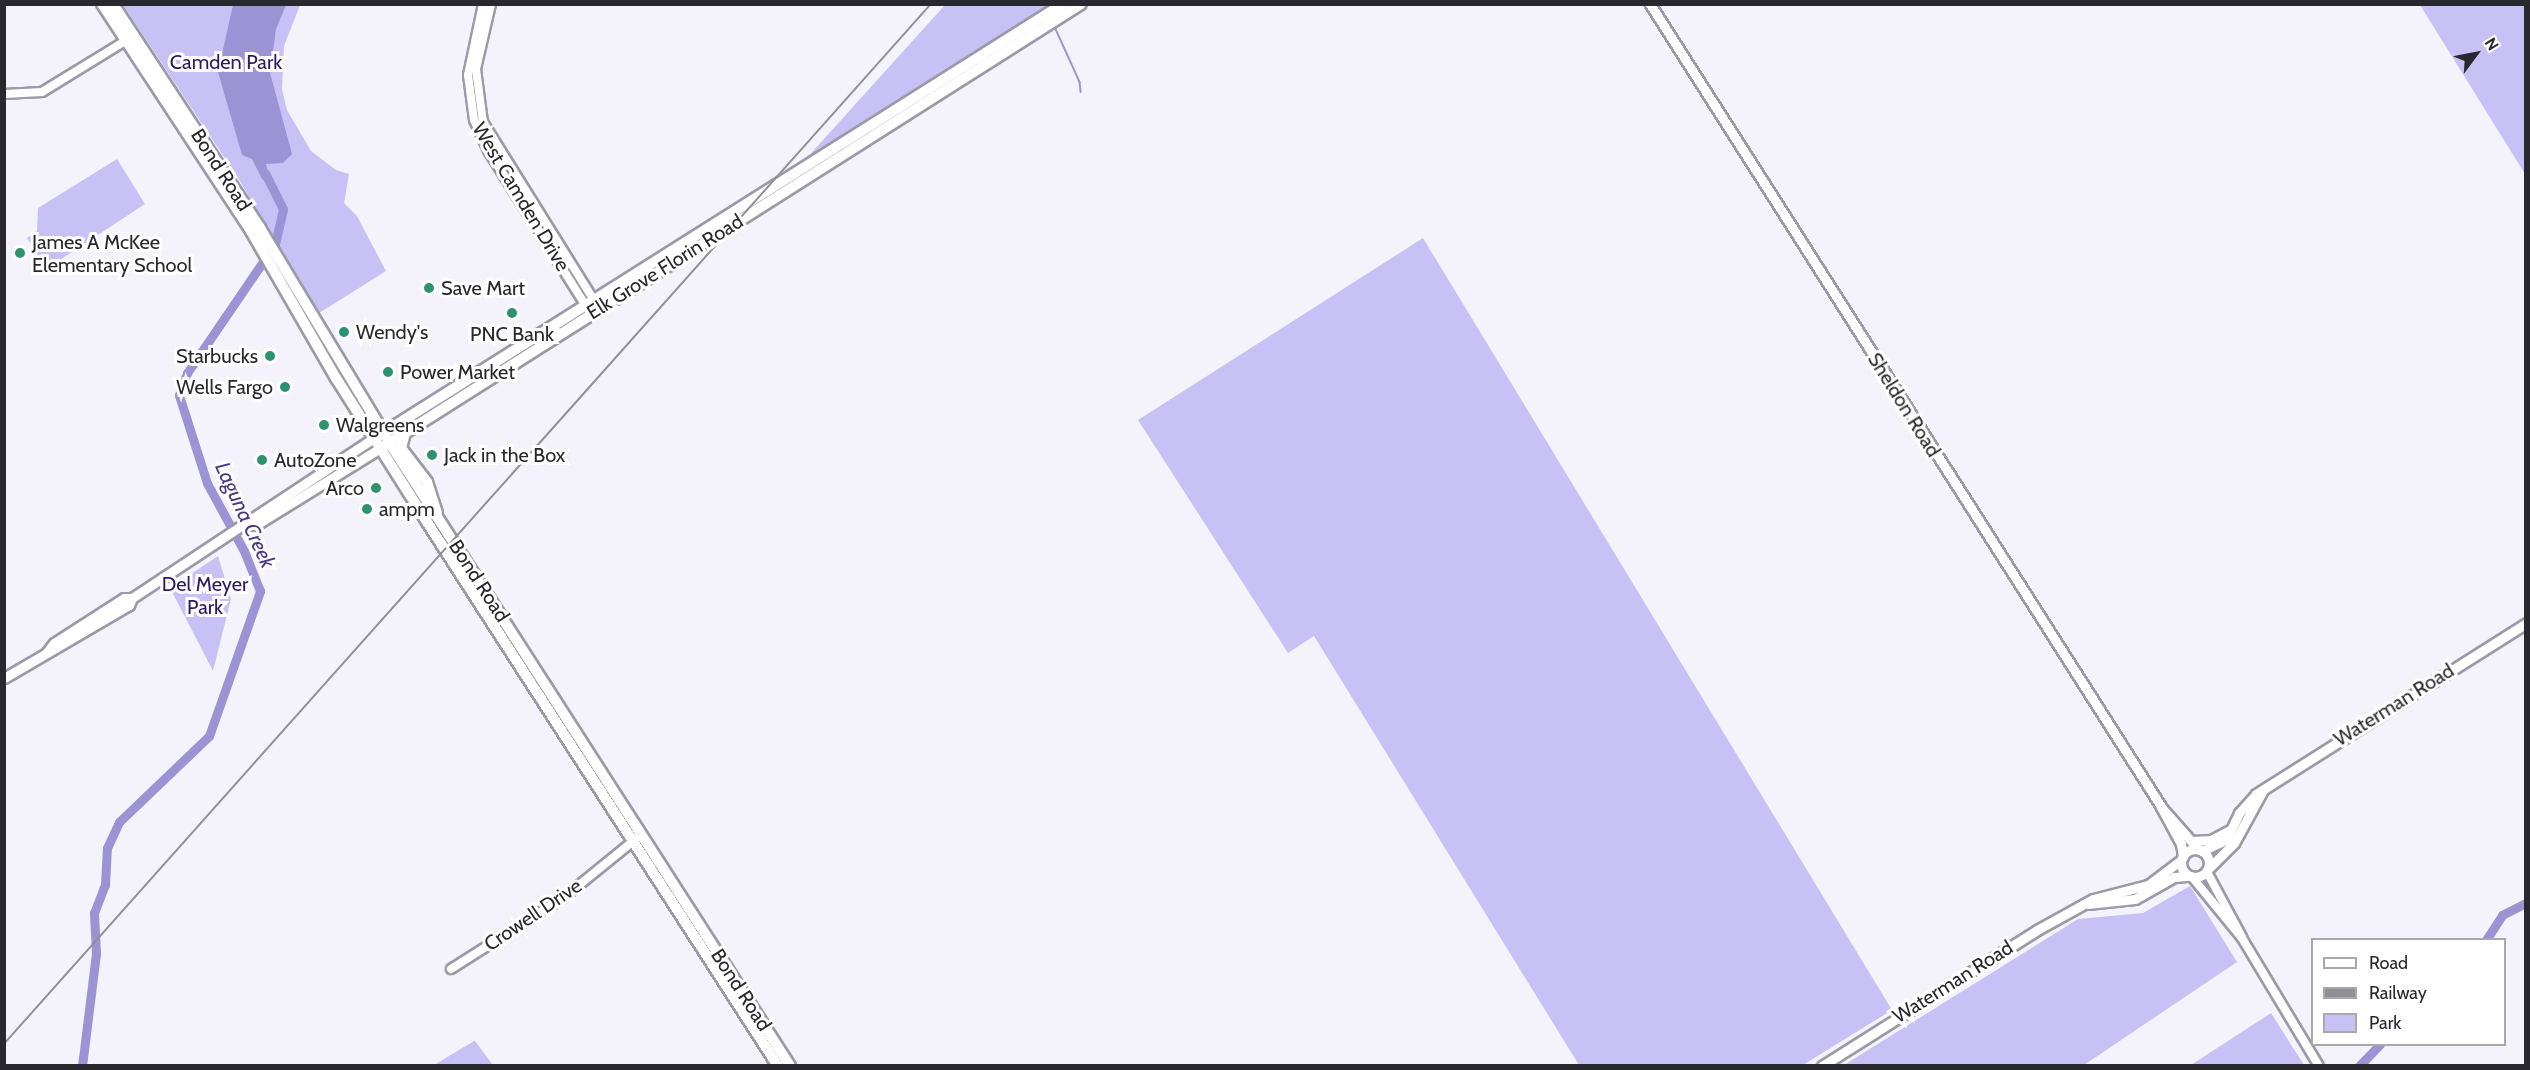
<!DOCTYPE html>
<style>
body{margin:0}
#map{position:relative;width:2530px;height:1070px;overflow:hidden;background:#f4f3fc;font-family:Cabin,sans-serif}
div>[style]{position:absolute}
.green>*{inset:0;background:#c7c1f6}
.water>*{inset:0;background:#9b93d4}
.stream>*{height:1.5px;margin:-0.75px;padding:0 0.75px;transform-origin:0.75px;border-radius:0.75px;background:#9b93d4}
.river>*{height:9px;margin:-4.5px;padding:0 4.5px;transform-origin:4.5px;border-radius:4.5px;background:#9b93d4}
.roads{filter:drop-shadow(2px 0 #9b9aa8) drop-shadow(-2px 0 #9b9aa8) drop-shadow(0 2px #9b9aa8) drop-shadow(0 -2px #9b9aa8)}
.tertiary>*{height:8px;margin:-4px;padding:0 4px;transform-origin:4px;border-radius:4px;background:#fff}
.secondary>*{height:9px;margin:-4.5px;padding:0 4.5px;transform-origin:4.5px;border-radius:4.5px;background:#fff}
.secondary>.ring{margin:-4.5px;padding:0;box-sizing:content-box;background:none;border:9px solid #fff;border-radius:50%}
.primary>*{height:10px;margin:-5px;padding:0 5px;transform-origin:5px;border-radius:5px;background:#fff}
.rail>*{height:1.5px;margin:-0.75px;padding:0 0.75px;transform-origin:0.75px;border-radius:0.75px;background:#919097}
.dots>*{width:16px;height:16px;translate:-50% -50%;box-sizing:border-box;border:3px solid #fff;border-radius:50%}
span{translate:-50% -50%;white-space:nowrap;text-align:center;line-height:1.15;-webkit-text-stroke:6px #fff;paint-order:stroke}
.park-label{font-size:20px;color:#2e1863}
.street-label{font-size:20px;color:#29282e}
.poi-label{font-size:20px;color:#29282e}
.left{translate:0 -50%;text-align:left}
.right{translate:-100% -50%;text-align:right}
.water-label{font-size:21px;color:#493886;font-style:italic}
.frame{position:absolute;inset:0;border:6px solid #29282e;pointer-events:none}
.legend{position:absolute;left:2311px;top:938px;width:195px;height:108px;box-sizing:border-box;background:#fff;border:2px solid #a9a9ab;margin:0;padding:8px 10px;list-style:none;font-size:18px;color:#29282e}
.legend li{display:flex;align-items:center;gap:12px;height:30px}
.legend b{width:30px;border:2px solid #a9a9ab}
.north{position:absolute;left:2446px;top:24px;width:60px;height:60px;-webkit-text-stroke:4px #fff;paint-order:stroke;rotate:58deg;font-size:16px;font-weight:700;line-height:24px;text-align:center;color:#29282e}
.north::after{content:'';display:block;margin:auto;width:21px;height:27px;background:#29282e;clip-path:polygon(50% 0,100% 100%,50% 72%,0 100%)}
</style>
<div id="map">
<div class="green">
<i style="clip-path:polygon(123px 5px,300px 5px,284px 46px,282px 89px,287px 110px,311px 151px,336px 170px,349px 174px,344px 203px,357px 216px,386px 271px,316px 315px,240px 181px)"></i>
<i style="clip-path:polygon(945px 5px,1086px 5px,758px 212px)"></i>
<i style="clip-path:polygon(2420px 5px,2525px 5px,2525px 174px)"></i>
<i style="clip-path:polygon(117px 159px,145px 204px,46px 269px,27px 238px,37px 231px,38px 208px)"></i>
<i style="clip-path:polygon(1423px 238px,1892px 1010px,1803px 1065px,1579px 1065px,1314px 636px,1288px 653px,1138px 420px)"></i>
<i style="clip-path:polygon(218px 556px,231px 599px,213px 671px,170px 588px)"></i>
<i style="clip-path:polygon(2190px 886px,2237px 962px,2084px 1065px,1844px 1065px,2078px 919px,2143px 913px)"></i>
<i style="clip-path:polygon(2271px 1013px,2304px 1065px,2191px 1065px)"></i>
<i style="clip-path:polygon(475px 1041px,493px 1065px,434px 1065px,474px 1041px)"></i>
</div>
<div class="water">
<i style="clip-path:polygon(233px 5px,286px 5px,276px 29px,270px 73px,292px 154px,283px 163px,266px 164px,270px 183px,262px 179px,252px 159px,242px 155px,218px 72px)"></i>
</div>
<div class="stream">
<i style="left:1047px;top:4px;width:3px;rotate:72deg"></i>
<i style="left:1055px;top:27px;width:60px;rotate:65.6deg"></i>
<i style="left:1080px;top:82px;width:10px;rotate:84deg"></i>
</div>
<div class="river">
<i style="left:2486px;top:940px;width:30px;rotate:-57deg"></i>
<i style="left:2502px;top:915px;width:27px;rotate:-27deg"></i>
<i style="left:82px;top:1066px;width:114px;rotate:-82.9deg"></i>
<i style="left:96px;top:953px;width:40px;rotate:-92.9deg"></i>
<i style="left:94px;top:913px;width:30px;rotate:-69deg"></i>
<i style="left:105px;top:885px;width:37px;rotate:-87deg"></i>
<i style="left:107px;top:848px;width:29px;rotate:-65deg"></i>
<i style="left:119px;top:822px;width:124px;rotate:-43.7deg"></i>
<i style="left:209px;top:736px;width:154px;rotate:-70.6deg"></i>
<i style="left:260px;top:591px;width:43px;rotate:-111.8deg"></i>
<i style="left:244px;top:551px;width:77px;rotate:-118.6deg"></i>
<i style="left:207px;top:483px;width:92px;rotate:-107.7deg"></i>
<i style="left:179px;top:395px;width:23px;rotate:-70deg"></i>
<i style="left:187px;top:373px;width:156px;rotate:-55.7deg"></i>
<i style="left:275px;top:244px;width:36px;rotate:-77deg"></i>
<i style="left:283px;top:209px;width:40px;rotate:-116.6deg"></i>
<i style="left:2359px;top:1066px;width:30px;rotate:-46deg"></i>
</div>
<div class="roads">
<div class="tertiary">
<i style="left:483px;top:4px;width:73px;rotate:101.9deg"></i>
<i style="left:468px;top:75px;width:45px;rotate:82.4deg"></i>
<i style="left:474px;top:120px;width:35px;rotate:65deg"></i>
<i style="left:489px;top:152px;width:186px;rotate:57.8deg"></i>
<i style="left:491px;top:4px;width:67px;rotate:103deg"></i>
<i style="left:476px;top:69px;width:53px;rotate:82.5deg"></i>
<i style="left:483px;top:122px;width:216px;rotate:58.1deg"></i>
<i style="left:4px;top:94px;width:38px;rotate:-3deg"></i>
<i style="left:42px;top:92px;width:103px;rotate:-31.5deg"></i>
<i style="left:2207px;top:872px;width:74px;rotate:61.7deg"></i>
<i style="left:2192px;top:877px;width:79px;rotate:50.7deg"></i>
<i style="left:2242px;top:938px;width:149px;rotate:59deg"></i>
<i style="left:451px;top:969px;width:133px;rotate:-32.4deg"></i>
<i style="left:563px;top:898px;width:95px;rotate:-39deg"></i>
</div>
<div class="secondary">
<i style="left:1650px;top:4px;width:950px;rotate:57.51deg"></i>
<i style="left:2160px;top:805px;width:44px;rotate:61.7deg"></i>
<i style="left:2181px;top:844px;width:13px;rotate:81deg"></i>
<i style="left:247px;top:525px;width:9px"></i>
<i style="left:256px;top:525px;width:146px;rotate:-31.8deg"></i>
<i style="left:47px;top:652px;width:11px;rotate:-52deg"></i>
<i style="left:54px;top:643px;width:83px;rotate:-32.7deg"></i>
<i style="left:124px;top:598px;width:8px"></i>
<i style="left:4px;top:678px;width:145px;rotate:-30.3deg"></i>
<i style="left:129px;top:605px;width:8px;rotate:-67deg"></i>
<i style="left:132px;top:598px;width:290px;rotate:-33.5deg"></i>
<i style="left:2161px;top:807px;width:57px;rotate:48.5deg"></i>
<i style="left:2192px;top:841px;width:19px;rotate:-3deg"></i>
<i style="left:2211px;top:840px;width:21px;rotate:-28deg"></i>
<i class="ring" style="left:2181px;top:849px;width:19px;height:19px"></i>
<i style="left:2202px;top:851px;width:26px;rotate:-25deg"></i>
<i style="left:2226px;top:840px;width:30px;rotate:-64deg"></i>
<i style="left:2239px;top:813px;width:25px;rotate:-48deg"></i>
<i style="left:2256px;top:794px;width:320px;rotate:-32.3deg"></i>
<i style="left:2209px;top:868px;width:35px;rotate:-45deg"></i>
<i style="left:2234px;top:843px;width:60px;rotate:-61.3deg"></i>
<i style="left:2088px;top:904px;width:47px;rotate:-6.1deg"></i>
<i style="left:2135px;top:899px;width:45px;rotate:-29.4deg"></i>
<i style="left:2174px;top:877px;width:16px;rotate:-4deg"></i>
<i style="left:1822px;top:1066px;width:254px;rotate:-32.3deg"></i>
<i style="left:2037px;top:930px;width:64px;rotate:-29deg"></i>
<i style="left:2093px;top:899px;width:57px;rotate:-14.3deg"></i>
<i style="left:2148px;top:885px;width:41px;rotate:-37.1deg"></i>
</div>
<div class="primary">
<i style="left:102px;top:4px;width:272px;rotate:56.7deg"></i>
<i style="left:251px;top:231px;width:170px;rotate:60deg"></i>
<i style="left:336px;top:378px;width:170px;rotate:57.7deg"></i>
<i style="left:427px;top:522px;width:647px;rotate:57.17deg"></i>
<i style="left:113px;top:4px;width:268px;rotate:56.7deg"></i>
<i style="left:260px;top:228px;width:250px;rotate:58.9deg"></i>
<i style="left:389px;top:442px;width:742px;rotate:57.27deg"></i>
<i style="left:405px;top:433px;width:16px;rotate:105deg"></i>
<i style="left:401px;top:448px;width:43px;rotate:52.6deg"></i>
<i style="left:427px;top:482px;width:32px;rotate:72deg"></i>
<i style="left:380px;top:435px;width:808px;rotate:-32.25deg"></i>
<i style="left:386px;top:445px;width:823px;rotate:-32.4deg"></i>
</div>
</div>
<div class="rail">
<i style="left:4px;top:1044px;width:1393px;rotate:-48.29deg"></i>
</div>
<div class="dots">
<i style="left:20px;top:253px;background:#2d936f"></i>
<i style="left:429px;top:288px;background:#2d936f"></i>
<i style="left:512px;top:313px;background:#2d936f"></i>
<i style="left:344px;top:332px;background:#2d936f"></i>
<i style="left:270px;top:356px;background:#2d936f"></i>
<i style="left:388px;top:372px;background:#2d936f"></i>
<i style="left:285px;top:387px;background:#2d936f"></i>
<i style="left:324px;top:425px;background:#2d936f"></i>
<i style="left:432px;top:455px;background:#2d936f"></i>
<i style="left:262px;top:460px;background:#2d936f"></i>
<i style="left:376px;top:488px;background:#2d936f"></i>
<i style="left:367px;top:509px;background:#2d936f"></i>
</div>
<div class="park-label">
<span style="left:226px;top:62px">Camden Park</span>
<span style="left:205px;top:596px">Del Meyer<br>Park</span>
</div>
<div class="street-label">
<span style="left:221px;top:170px;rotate:57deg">Bond Road</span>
<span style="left:521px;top:197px;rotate:59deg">West Camden Drive</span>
<span style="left:665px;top:267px;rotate:-32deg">Elk Grove Florin Road</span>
<span style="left:1904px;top:405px;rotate:58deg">Sheldon Road</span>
<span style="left:479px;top:581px;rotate:57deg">Bond Road</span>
<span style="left:2394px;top:705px;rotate:-32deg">Waterman Road</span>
<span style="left:533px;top:915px;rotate:-34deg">Crowell Drive</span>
<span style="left:1953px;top:982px;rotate:-32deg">Waterman Road</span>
<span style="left:741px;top:990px;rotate:57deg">Bond Road</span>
</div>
<div class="poi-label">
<span class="left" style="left:32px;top:254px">James A McKee<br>Elementary School</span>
<span class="left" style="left:441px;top:288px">Save Mart</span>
<span class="left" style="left:356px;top:332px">Wendy's</span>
<span style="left:512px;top:334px">PNC Bank</span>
<span class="right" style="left:258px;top:356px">Starbucks</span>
<span class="left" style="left:400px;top:372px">Power Market</span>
<span class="right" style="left:273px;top:387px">Wells Fargo</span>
<span class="left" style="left:336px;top:425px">Walgreens</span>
<span class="left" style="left:444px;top:455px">Jack in the Box</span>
<span class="left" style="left:274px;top:460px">AutoZone</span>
<span class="right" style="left:364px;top:488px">Arco</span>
<span class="left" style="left:379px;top:509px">ampm</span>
</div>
<div class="water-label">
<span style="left:245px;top:515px;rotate:65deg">Laguna Creek</span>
</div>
<div class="frame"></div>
<ul class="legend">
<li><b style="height:8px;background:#fff"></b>Road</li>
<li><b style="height:8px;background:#919097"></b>Railway</li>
<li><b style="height:16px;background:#c7c1f6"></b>Park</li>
</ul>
<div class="north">N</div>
</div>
